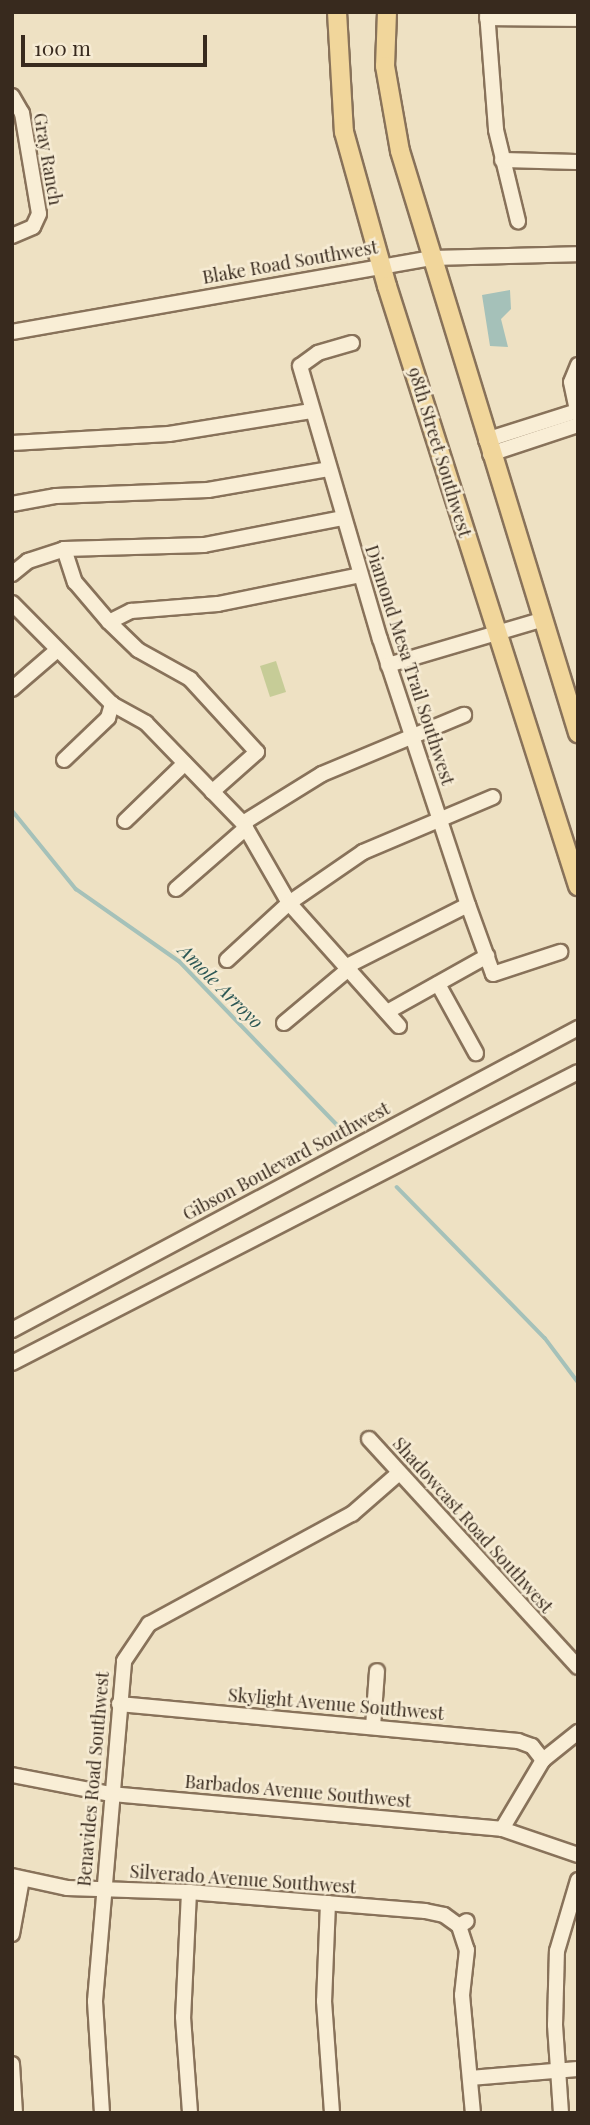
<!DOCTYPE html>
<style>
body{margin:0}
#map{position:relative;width:590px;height:2125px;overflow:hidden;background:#eee1c3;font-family:"Playfair Display",serif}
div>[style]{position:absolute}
.green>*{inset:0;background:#c6cc97}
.water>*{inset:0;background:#a5c1b9}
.stream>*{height:3.5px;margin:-1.75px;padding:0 1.75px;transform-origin:1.75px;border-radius:1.75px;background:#a5c1b9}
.roads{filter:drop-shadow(2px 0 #88725a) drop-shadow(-2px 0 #88725a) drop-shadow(0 2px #88725a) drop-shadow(0 -2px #88725a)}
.minor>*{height:14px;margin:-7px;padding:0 7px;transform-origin:7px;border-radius:7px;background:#f9eed6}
.major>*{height:18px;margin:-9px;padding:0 9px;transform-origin:9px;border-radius:9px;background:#f1d69b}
span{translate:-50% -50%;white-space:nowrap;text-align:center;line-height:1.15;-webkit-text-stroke:5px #f6ebd3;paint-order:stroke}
.street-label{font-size:18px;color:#382a1e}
.water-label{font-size:19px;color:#2d5855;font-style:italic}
.frame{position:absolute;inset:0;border:14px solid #382a1e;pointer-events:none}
.scale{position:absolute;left:21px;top:35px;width:186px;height:32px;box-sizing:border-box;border:4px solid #382a1e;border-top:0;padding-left:9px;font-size:21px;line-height:24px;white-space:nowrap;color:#382a1e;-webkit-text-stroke:5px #f6ebd3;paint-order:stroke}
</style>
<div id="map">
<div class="green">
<i style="clip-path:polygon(276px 661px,286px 692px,270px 697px,260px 666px)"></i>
</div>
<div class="water">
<i style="clip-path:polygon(510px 290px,511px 309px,501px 319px,508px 347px,490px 346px,482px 295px)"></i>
</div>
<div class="stream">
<i style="left:12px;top:810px;width:102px;rotate:51deg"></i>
<i style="left:76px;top:889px;width:126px;rotate:35deg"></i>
<i style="left:179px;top:961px;width:238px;rotate:46deg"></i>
<i style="left:397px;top:1187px;width:211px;rotate:45.6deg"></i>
<i style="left:545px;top:1338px;width:55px;rotate:53.1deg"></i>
</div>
<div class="roads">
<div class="minor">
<i style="left:487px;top:12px;width:118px;rotate:85.6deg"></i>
<i style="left:496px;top:130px;width:94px;rotate:76.4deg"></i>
<i style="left:487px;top:18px;width:91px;rotate:0.6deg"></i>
<i style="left:12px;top:96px;width:20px;rotate:60deg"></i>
<i style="left:22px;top:113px;width:102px;rotate:80.4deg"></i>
<i style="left:39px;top:214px;width:14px;rotate:115deg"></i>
<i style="left:33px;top:227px;width:23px;rotate:157deg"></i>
<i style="left:502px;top:160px;width:76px;rotate:1.5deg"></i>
<i style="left:12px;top:332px;width:424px;rotate:-10deg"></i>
<i style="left:430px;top:258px;width:148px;rotate:-1.5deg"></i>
<i style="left:352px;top:343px;width:35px;rotate:164deg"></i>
<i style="left:318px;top:353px;width:22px;rotate:144deg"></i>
<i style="left:300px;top:366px;width:284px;rotate:73.7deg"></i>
<i style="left:380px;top:639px;width:280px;rotate:71.7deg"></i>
<i style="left:468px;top:905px;width:73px;rotate:70.1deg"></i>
<i style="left:493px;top:974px;width:71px;rotate:-18.2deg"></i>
<i style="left:578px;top:365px;width:18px;rotate:112deg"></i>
<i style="left:571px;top:382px;width:33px;rotate:78deg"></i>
<i style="left:486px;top:440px;width:96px;rotate:-17.7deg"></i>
<i style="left:12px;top:443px;width:157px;rotate:-3.3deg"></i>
<i style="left:169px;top:434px;width:144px;rotate:-9.2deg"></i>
<i style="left:490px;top:454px;width:93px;rotate:-18.2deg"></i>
<i style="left:12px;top:504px;width:45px;rotate:-10.3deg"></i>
<i style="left:56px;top:496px;width:152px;rotate:-2.3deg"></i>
<i style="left:208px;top:490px;width:122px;rotate:-9.9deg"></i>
<i style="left:64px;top:549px;width:35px;rotate:72deg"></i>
<i style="left:75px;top:582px;width:52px;rotate:49.6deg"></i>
<i style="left:109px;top:622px;width:40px;rotate:44deg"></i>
<i style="left:138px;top:650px;width:60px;rotate:29.1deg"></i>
<i style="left:190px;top:679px;width:99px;rotate:47.5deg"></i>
<i style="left:257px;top:752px;width:60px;rotate:138.4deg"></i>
<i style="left:12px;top:574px;width:21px;rotate:-39deg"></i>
<i style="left:28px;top:561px;width:38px;rotate:-18deg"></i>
<i style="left:64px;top:549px;width:140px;rotate:-1.6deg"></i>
<i style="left:204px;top:545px;width:142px;rotate:-11deg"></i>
<i style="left:12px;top:603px;width:142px;rotate:45.3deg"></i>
<i style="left:112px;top:704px;width:39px;rotate:29deg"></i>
<i style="left:146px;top:723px;width:139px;rotate:45.9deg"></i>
<i style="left:243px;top:823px;width:92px;rotate:60.1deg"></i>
<i style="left:289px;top:903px;width:165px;rotate:48.2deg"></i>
<i style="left:109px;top:622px;width:25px;rotate:-27deg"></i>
<i style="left:131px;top:611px;width:87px;rotate:-4.6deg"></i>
<i style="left:218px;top:604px;width:145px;rotate:-11.5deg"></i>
<i style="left:388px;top:665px;width:159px;rotate:-16.4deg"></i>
<i style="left:12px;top:689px;width:58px;rotate:-40.8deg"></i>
<i style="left:64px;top:760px;width:61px;rotate:-43.7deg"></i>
<i style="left:108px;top:718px;width:15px;rotate:-74deg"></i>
<i style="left:125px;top:821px;width:83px;rotate:-44deg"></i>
<i style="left:243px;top:823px;width:93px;rotate:-31.8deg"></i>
<i style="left:322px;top:774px;width:154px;rotate:-22.6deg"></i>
<i style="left:176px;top:889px;width:93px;rotate:-41.1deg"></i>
<i style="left:227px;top:960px;width:84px;rotate:-42.6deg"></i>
<i style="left:289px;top:903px;width:90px;rotate:-34.6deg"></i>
<i style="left:363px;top:852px;width:141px;rotate:-22.9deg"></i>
<i style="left:349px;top:965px;width:133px;rotate:-26.8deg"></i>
<i style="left:438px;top:984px;width:79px;rotate:61.2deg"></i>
<i style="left:387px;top:1012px;width:115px;rotate:-29.2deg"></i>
<i style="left:284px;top:1023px;width:87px;rotate:-39.9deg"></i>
<i style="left:12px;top:1330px;width:642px;rotate:-28.08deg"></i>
<i style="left:12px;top:1363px;width:636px;rotate:-27.21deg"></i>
<i style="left:369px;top:1439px;width:309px;rotate:47.5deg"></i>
<i style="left:119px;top:1704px;width:401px;rotate:5.3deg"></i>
<i style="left:518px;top:1741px;width:15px;rotate:20deg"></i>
<i style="left:532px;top:1746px;width:18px;rotate:52deg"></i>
<i style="left:373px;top:1727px;width:56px;rotate:-85.9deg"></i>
<i style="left:12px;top:1775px;width:101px;rotate:10.9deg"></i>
<i style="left:111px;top:1794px;width:393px;rotate:5.1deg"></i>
<i style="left:502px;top:1829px;width:80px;rotate:18.9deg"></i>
<i style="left:502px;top:1829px;width:80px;rotate:-59.3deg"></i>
<i style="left:543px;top:1760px;width:45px;rotate:-38.7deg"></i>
<i style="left:12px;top:1876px;width:56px;rotate:12.3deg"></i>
<i style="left:67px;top:1888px;width:122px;rotate:1.9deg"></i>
<i style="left:189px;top:1892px;width:237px;rotate:4.6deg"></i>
<i style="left:425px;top:1911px;width:19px;rotate:12deg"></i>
<i style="left:444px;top:1915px;width:19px;rotate:36deg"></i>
<i style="left:459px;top:1926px;width:9px;rotate:-32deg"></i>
<i style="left:189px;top:1892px;width:125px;rotate:92.7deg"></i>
<i style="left:183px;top:2017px;width:96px;rotate:85.8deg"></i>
<i style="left:328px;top:1903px;width:98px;rotate:92.3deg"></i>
<i style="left:324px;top:2001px;width:112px;rotate:85.9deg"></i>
<i style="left:459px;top:1926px;width:25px;rotate:72deg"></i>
<i style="left:467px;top:1950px;width:45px;rotate:96.3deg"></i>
<i style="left:462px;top:1995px;width:119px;rotate:84.7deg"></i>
<i style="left:12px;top:1934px;width:56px;rotate:-79.7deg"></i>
<i style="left:12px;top:2064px;width:49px;rotate:86.5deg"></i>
<i style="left:470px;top:2078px;width:108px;rotate:-4.8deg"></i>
<i style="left:102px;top:2113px;width:112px;rotate:-93.6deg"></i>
<i style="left:95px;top:2001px;width:341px;rotate:-85.1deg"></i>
<i style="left:124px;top:1661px;width:45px;rotate:-56deg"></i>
<i style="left:149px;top:1624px;width:231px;rotate:-28.5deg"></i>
<i style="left:352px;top:1514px;width:62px;rotate:-41.1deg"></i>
<i style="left:561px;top:2113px;width:88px;rotate:-93.9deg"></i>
<i style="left:555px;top:2025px;width:74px;rotate:-88.5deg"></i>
<i style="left:557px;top:1951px;width:74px;rotate:-73.5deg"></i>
</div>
<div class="major">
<i style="left:337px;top:12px;width:120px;rotate:86.7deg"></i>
<i style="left:344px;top:132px;width:160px;rotate:74.4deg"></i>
<i style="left:387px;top:286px;width:630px;rotate:72.34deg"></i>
<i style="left:387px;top:12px;width:54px;rotate:92.1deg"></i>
<i style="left:385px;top:66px;width:86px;rotate:80deg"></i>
<i style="left:400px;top:151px;width:609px;rotate:72.99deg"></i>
</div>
</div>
<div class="street-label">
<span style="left:48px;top:159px;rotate:80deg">Gray Ranch</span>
<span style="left:290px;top:262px;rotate:-10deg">Blake Road Southwest</span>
<span style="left:440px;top:452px;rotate:73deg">98th Street Southwest</span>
<span style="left:410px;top:665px;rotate:72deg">Diamond Mesa Trail Southwest</span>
<span style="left:286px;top:1161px;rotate:-28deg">Gibson Boulevard Southwest</span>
<span style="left:473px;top:1525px;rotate:48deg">Shadowcast Road Southwest</span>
<span style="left:336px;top:1704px;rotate:5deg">Skylight Avenue Southwest</span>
<span style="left:93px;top:1779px;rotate:-85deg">Benavides Road Southwest</span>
<span style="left:298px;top:1791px;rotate:5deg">Barbados Avenue Southwest</span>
<span style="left:243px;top:1879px;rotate:4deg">Silverado Avenue Southwest</span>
</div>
<div class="water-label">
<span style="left:221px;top:986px;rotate:45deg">Amole Arroyo</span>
</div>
<div class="frame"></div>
<div class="scale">100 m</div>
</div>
